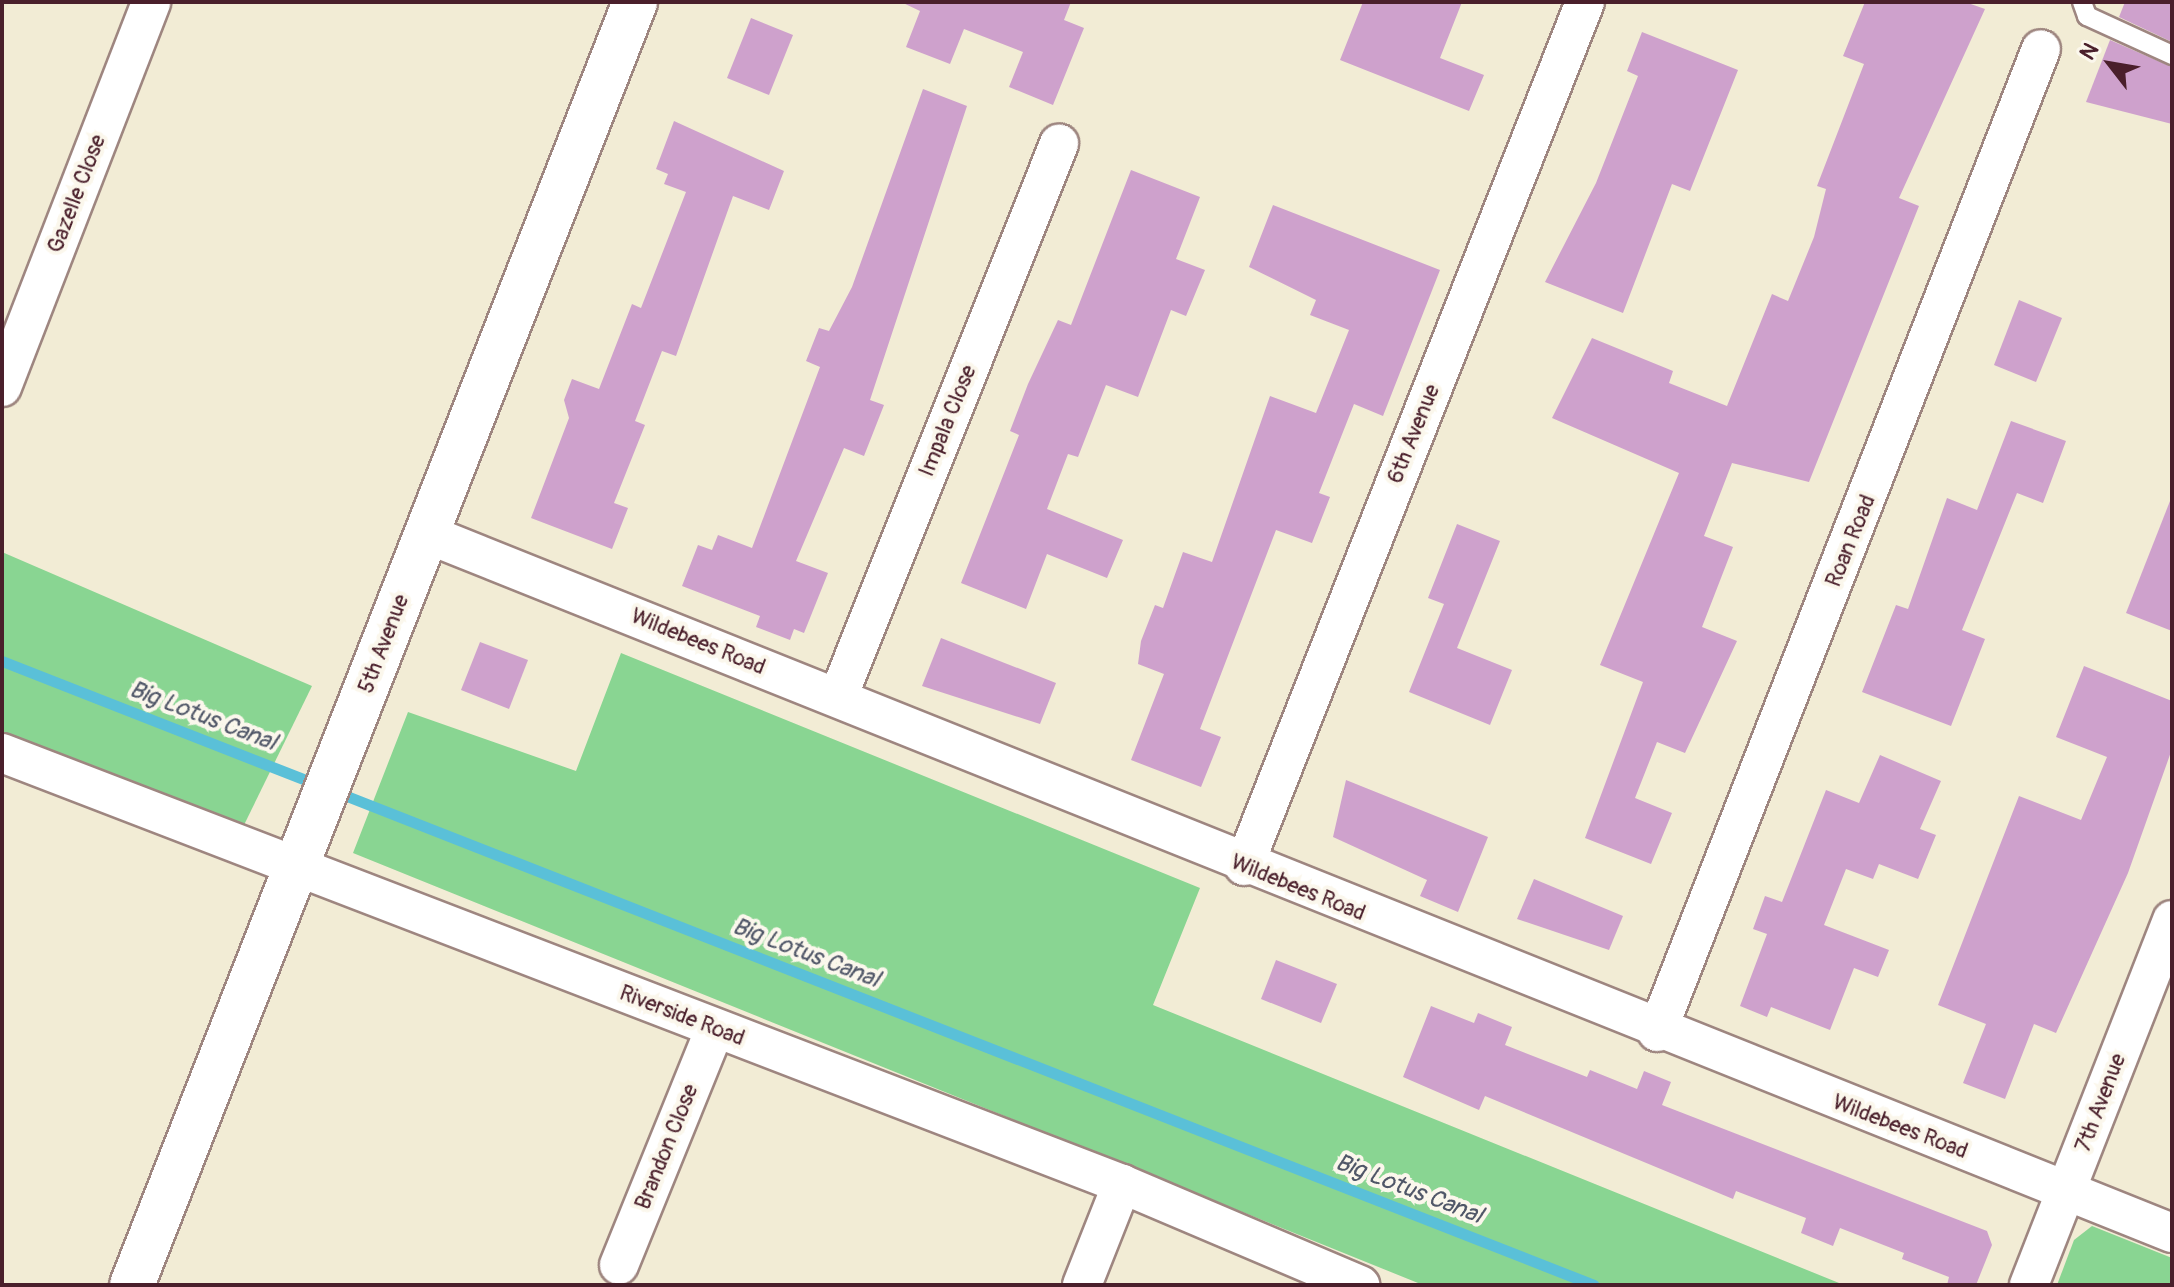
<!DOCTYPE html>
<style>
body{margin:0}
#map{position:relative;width:2174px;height:1287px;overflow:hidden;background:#f2ecd5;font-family:Pangolin,sans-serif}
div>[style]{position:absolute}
.green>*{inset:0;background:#89d592}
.stream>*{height:11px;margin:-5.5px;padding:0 5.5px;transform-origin:5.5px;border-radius:5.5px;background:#5ac0d8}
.building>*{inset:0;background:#cea1cc}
.roads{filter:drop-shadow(2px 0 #9e8680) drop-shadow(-2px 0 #9e8680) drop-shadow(0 2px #9e8680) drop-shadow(0 -2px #9e8680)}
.service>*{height:18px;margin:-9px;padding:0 9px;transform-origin:9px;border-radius:9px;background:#fff}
.minor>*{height:38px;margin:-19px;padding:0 19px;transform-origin:19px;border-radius:19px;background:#fff}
.secondary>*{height:44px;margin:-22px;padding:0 22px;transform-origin:22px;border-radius:22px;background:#fff}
span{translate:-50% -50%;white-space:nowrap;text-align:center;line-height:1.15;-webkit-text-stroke:8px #fbf7ec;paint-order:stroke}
.street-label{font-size:22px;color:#4a1f2b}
.water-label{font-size:24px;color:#505768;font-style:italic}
.frame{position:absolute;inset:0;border:4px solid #4a1f2b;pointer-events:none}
.north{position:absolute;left:2070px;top:24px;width:80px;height:80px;-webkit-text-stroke:6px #fbf7ec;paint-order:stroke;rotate:301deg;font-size:22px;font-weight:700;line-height:32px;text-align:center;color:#4a1f2b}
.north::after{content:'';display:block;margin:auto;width:28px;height:36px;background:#4a1f2b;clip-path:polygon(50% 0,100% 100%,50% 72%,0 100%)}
</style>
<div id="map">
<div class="green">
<i style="clip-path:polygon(2px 552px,312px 686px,243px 827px,2px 732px)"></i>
<i style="clip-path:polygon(621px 653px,1200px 888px,1153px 1005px,1844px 1285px,1423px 1285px,353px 853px,408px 712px,576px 771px)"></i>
<i style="clip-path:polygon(2092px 1226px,2172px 1258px,2172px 1285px,2057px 1285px,2074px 1240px)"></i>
</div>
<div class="stream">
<i style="left:2px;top:661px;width:339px;rotate:21.4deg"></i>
<i style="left:334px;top:791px;width:1353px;rotate:21.41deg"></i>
</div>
<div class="building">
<i style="clip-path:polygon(901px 2px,1071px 2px,1064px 20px,1084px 28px,1053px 105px,1009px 87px,1023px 52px,964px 29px,950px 64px,906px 47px,920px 11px)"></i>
<i style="clip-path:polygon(1363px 2px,1462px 2px,1440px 58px,1484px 75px,1469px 111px,1340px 60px)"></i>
<i style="clip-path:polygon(1865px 2px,1965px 2px,1985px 9px,1899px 198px,1919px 206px,1809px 482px,1732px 463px,1704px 536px,1733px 547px,1702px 627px,1737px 641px,1685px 753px,1657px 742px,1635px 798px,1672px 813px,1651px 864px,1585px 838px,1643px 682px,1600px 665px,1679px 473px,1552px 418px,1592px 338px,1673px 371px,1669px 383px,1727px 406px,1772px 294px,1788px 301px,1814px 237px,1826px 189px,1817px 186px,1864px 64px,1843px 56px)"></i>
<i style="clip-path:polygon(2125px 2px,2172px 2px,2172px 42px,2119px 17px)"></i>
<i style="clip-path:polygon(751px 18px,793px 35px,769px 95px,727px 78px)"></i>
<i style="clip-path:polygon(1642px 32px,1738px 70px,1690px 191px,1672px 184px,1623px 313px,1545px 282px,1596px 183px,1638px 76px,1627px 71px)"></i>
<i style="clip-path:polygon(2110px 40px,2172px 67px,2172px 124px,2086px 102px)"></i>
<i style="clip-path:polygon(923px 89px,967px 106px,870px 400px,884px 405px,864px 456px,844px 448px,796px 561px,828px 573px,804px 633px,794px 629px,790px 640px,756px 627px,760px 616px,682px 586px,698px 545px,712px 550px,718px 535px,752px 548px,820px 367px,806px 361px,819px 328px,829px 331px,852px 287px)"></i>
<i style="clip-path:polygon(674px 121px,784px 171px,769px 210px,733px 196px,676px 356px,662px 351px,635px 421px,645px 425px,614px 503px,628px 508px,612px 549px,531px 518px,569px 418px,564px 400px,572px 379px,599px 389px,632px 304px,641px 308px,686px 192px,664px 184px,668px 174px,656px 169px)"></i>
<i style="clip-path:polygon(1131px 170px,1200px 197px,1176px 259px,1205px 270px,1186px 316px,1171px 310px,1138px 397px,1106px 385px,1078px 457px,1068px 454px,1047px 509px,1123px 540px,1107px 578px,1047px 554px,1026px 609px,961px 583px,1019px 435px,1010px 431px,1028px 384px,1058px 320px,1071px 325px)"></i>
<i style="clip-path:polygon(1273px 205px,1440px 270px,1383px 416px,1354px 404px,1319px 493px,1330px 497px,1312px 543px,1276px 530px,1200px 729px,1221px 737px,1201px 787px,1131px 760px,1164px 674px,1138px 664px,1141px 641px,1155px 605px,1163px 608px,1183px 552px,1212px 562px,1270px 396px,1316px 413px,1349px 330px,1310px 315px,1316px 300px,1249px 267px)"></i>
<i style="clip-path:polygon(2019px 300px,2062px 318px,2036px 382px,1994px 365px)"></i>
<i style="clip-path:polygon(2011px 421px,2066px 441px,2043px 503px,2017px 493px,1962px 630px,1985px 639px,1951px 726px,1862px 692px,1896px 605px,1908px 609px,1947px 498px,1977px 510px)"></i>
<i style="clip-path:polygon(2170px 501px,2172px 501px,2172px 631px,2126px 613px)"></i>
<i style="clip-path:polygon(1457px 524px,1500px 541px,1457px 648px,1512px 670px,1490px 725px,1409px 692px,1444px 604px,1428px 598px)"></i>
<i style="clip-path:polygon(941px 638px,1056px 683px,1040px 724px,922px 686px)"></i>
<i style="clip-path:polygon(480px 642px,528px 660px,509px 709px,461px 690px)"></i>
<i style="clip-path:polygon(2084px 666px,2172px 701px,2172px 749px,2128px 873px,2056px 1033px,2034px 1024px,2005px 1099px,1963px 1083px,1986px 1024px,1938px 1005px,2019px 796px,2081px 820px,2107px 757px,2056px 737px)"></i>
<i style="clip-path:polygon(1880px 755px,1941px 781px,1920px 829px,1936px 835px,1918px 879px,1879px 864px,1873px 879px,1846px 869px,1824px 925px,1889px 950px,1878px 977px,1854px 968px,1830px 1030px,1771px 1007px,1767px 1017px,1740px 1006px,1767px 934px,1753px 929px,1765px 896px,1782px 902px,1826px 790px,1859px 803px)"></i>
<i style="clip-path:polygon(1346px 780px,1488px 837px,1458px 912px,1420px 896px,1427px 880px,1333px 837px)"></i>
<i style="clip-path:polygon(1534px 879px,1623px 916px,1609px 950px,1517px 919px)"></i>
<i style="clip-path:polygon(1276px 960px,1337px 984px,1321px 1023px,1261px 999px)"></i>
<i style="clip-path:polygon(1431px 1006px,1474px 1023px,1478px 1013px,1512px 1027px,1505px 1045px,1587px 1077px,1590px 1070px,1637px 1089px,1644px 1071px,1671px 1082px,1662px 1105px,1987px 1231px,1992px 1245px,1976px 1285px,1947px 1285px,1949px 1277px,1902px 1259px,1904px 1253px,1840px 1228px,1833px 1246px,1801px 1233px,1806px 1218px,1736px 1191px,1733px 1199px,1485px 1096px,1479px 1110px,1403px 1077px)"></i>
</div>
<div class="roads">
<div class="service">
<i style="left:2082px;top:2px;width:15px;rotate:70deg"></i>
<i style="left:2087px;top:16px;width:94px;rotate:24.6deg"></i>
</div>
<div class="minor">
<i style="left:2px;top:387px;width:413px;rotate:-68.8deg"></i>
<i style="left:427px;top:534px;width:1880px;rotate:21.83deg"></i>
<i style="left:838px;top:697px;width:596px;rotate:-68.22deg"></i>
<i style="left:2px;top:753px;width:1200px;rotate:21.05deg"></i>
<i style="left:1122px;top:1184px;width:259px;rotate:23deg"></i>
<i style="left:1244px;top:866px;width:929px;rotate:-68.46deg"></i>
<i style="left:1657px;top:1032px;width:1055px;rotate:-68.66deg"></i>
<i style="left:619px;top:1265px;width:255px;rotate:-67.9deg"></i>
<i style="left:1082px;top:1285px;width:109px;rotate:-68.4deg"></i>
<i style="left:2029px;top:1285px;width:392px;rotate:-68.6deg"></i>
</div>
<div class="secondary">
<i style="left:132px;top:1285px;width:1378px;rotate:-68.59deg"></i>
</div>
</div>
<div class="street-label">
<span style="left:77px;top:194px;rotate:-69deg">Gazelle Close</span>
<span style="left:948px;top:421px;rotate:-68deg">Impala Close</span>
<span style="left:1414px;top:434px;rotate:-68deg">6th Avenue</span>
<span style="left:1851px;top:541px;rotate:-68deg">Roan Road</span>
<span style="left:698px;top:642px;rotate:22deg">Wildebees Road</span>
<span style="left:384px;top:644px;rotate:-69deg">5th Avenue</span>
<span style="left:1298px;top:888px;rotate:22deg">Wildebees Road</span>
<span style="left:682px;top:1016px;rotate:21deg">Riverside Road</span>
<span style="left:2101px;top:1103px;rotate:-69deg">7th Avenue</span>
<span style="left:1900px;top:1127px;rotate:21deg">Wildebees Road</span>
<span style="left:667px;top:1147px;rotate:-68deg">Brandon Close</span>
</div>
<div class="water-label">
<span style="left:203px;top:716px;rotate:21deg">Big Lotus Canal</span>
<span style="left:806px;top:953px;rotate:21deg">Big Lotus Canal</span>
<span style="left:1409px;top:1189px;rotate:21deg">Big Lotus Canal</span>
</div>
<div class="frame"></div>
<div class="north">N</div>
</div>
